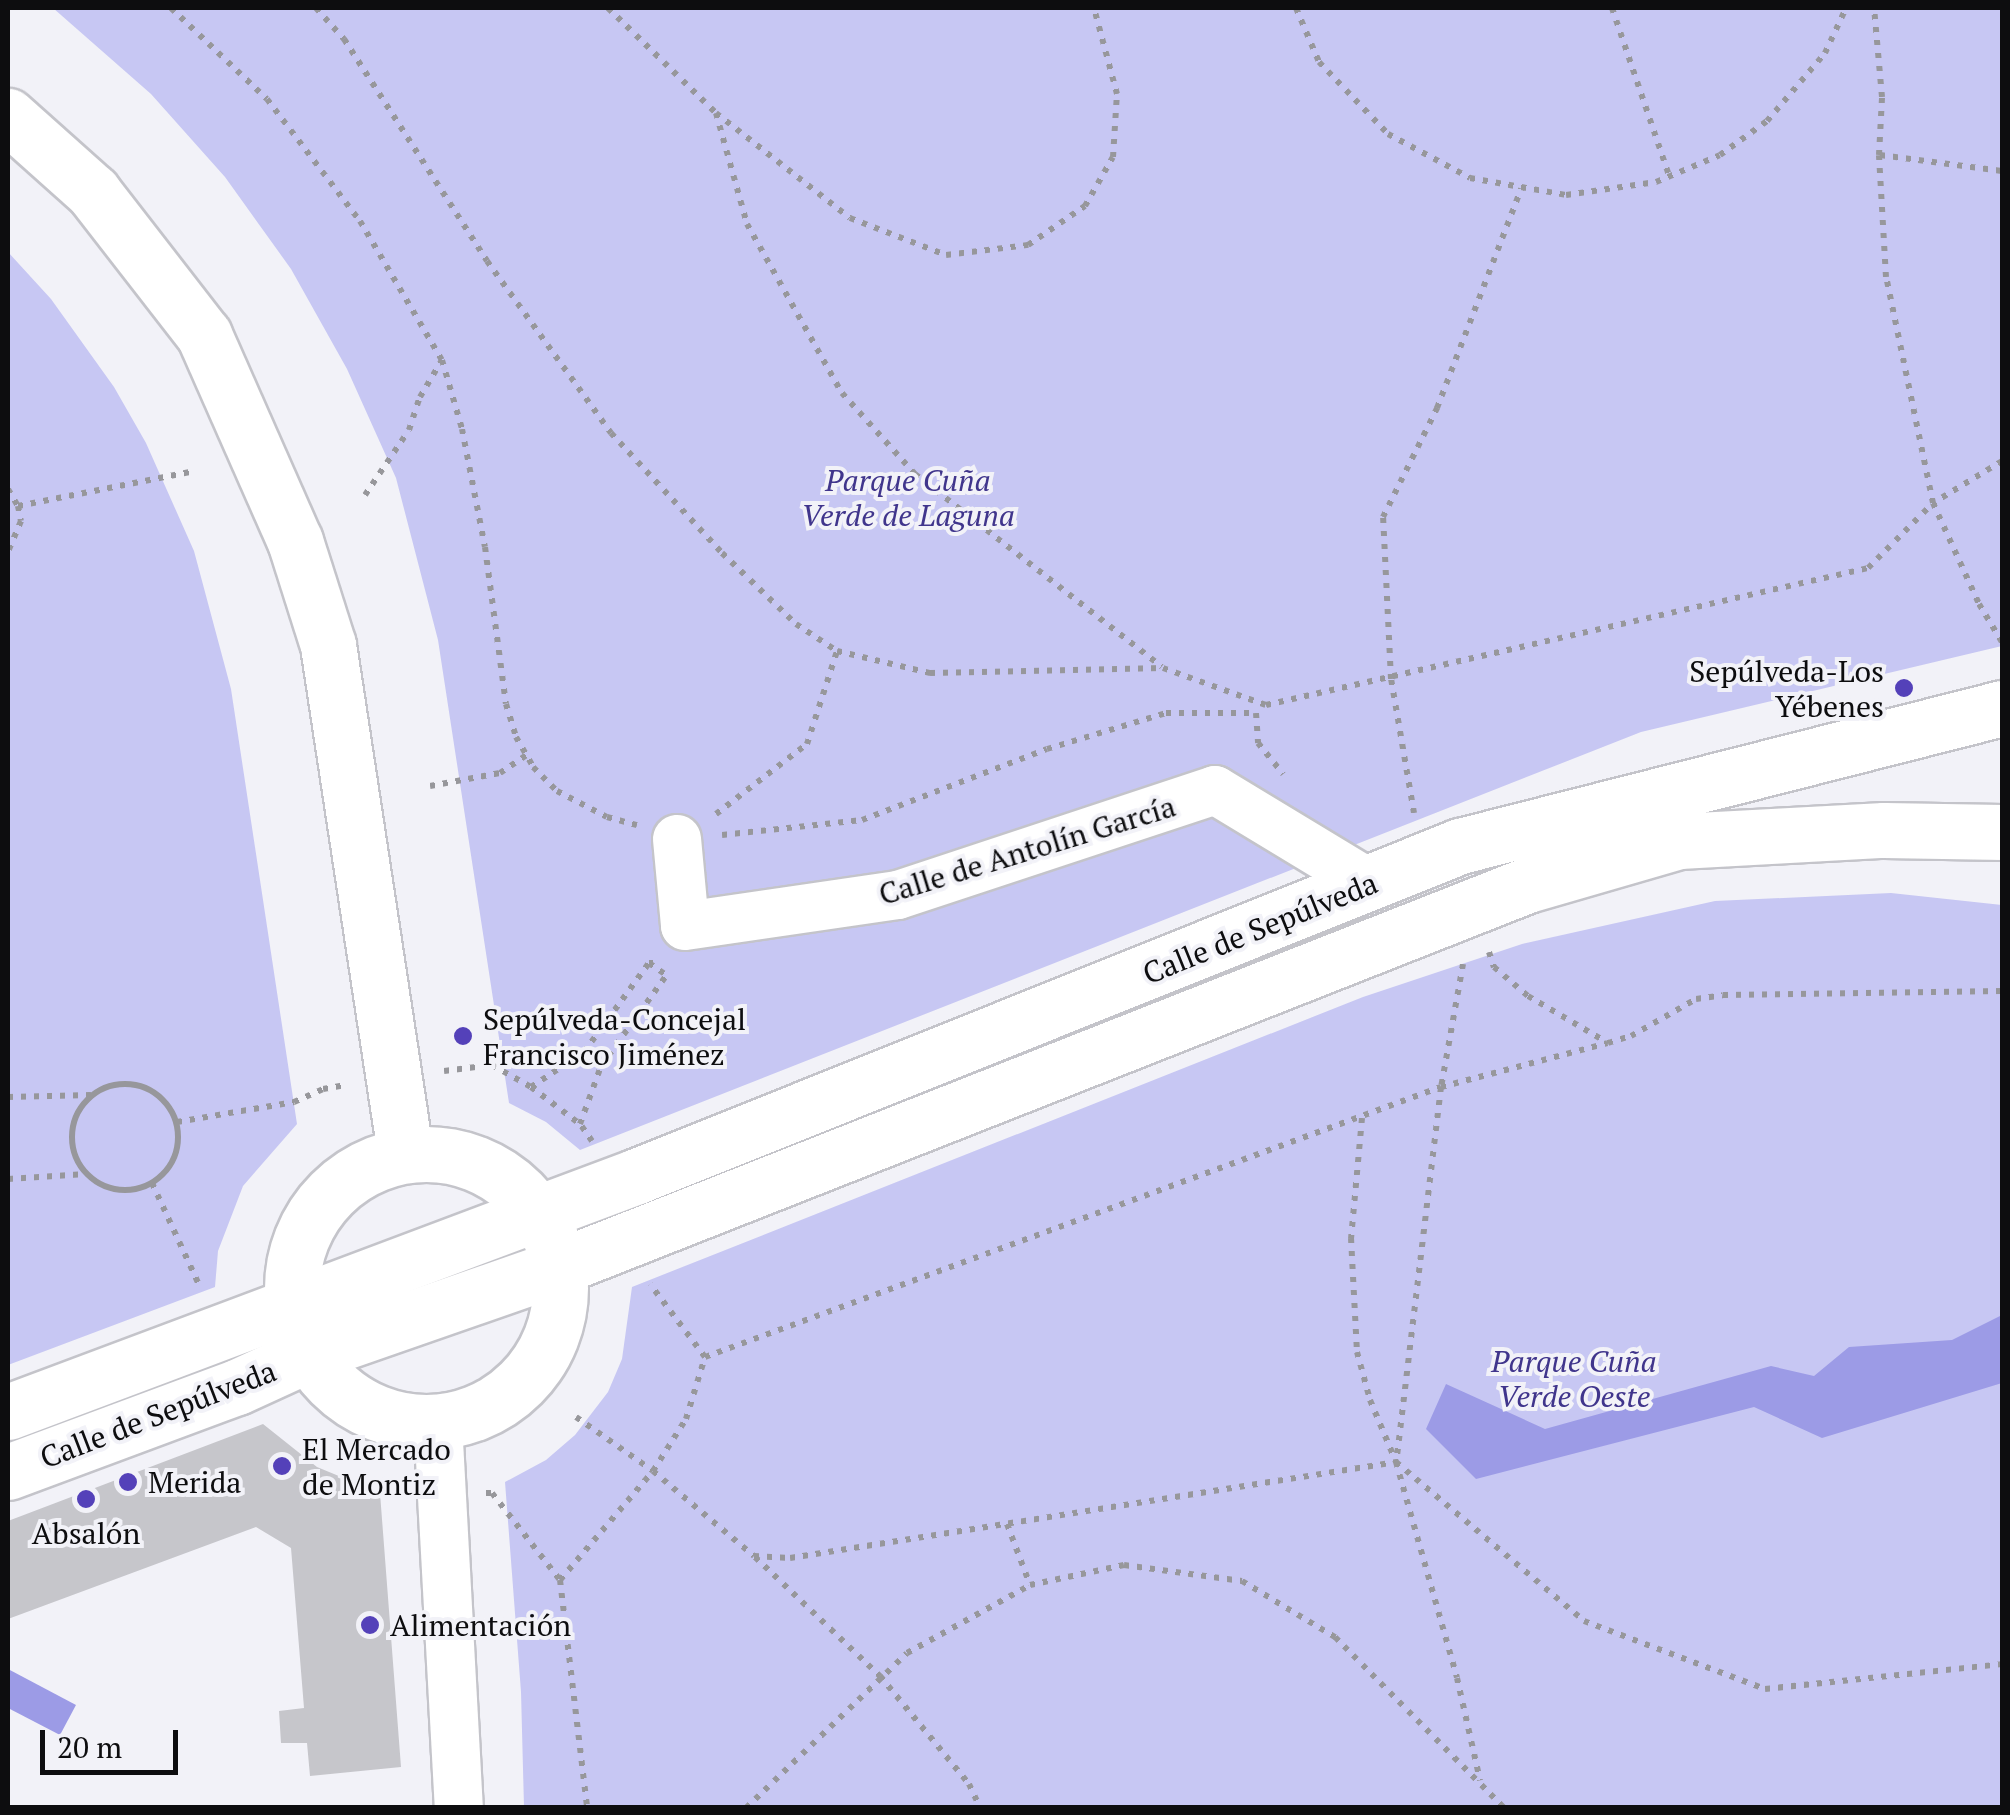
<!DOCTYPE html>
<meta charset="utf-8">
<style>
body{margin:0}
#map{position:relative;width:2010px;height:1815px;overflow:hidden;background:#f2f2f8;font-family:"PT Serif",serif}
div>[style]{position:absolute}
.green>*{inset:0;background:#c7c7f3}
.water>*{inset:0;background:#9c9be6}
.building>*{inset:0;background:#c6c6cb}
.path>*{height:6px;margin-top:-3px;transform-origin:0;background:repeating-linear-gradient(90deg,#97979b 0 5px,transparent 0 13px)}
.path>.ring{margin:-3px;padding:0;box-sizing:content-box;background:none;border:6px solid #97979b;border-radius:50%}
.roads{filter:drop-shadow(2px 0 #c4c4ca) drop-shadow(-2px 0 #c4c4ca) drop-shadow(0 2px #c4c4ca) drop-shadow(0 -2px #c4c4ca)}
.street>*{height:48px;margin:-24px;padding:0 24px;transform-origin:24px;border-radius:24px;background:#fff}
.secondary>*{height:55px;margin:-27.5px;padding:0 27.5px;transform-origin:27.5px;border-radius:27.5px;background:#fff}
.secondary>.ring{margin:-27.5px;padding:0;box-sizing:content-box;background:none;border:55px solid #fff;border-radius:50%}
.dots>*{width:28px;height:28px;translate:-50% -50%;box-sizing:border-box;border:5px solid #f2f2f8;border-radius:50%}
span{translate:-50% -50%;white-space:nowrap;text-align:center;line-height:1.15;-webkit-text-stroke:8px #f2f2f8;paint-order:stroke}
.park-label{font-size:30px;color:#40358c;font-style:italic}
.poi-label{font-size:30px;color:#0d0d0f}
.right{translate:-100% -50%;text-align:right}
.left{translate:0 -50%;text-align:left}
.street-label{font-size:30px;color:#0d0d0f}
.frame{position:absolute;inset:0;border:10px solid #0d0d0f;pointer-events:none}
.scale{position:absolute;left:40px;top:1730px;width:138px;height:45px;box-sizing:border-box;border:5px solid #0d0d0f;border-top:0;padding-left:12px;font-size:30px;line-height:35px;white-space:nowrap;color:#0d0d0f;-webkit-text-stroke:8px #f2f2f8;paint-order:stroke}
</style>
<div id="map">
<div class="green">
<i style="clip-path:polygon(53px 8px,2002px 8px,2002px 646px,1641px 732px,580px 1150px,546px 1122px,509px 1103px,438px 640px,396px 478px,347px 369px,291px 269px,225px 177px,151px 94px)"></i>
<i style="clip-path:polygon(8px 252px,51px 299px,114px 387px,146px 443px,194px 551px,231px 689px,297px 1124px,243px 1186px,218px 1251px,215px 1287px,8px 1365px)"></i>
<i style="clip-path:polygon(1891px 893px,2002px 905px,2002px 1807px,524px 1807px,521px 1692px,505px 1482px,546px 1460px,575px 1435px,608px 1392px,622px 1359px,632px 1287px,1363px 997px,1522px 944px,1715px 901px)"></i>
</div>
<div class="water">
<i style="clip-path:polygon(2002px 1315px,2002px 1383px,1822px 1438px,1754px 1407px,1476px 1479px,1426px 1429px,1446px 1384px,1545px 1429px,1771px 1366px,1814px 1376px,1849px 1347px,1952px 1340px)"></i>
<i style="clip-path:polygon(8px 1669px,76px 1705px,60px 1735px,8px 1708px)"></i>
</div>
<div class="building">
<i style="clip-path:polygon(263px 1424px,317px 1467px,380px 1493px,401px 1767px,310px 1776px,307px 1743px,281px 1743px,279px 1711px,304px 1708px,291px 1548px,256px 1527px,8px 1619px,8px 1521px)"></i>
</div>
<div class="path">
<i style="left:171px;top:8px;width:132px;rotate:43.5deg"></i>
<i style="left:267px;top:99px;width:153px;rotate:52.7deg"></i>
<i style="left:360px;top:221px;width:161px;rotate:59.5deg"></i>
<i style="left:442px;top:360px;width:72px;rotate:73.8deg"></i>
<i style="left:462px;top:429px;width:120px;rotate:79deg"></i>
<i style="left:485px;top:547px;width:158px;rotate:82.4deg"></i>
<i style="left:506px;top:704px;width:34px;rotate:73deg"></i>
<i style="left:516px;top:737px;width:34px;rotate:60deg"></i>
<i style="left:533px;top:767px;width:34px;rotate:45deg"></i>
<i style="left:557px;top:791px;width:56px;rotate:27.5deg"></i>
<i style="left:607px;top:817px;width:31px;rotate:15deg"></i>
<i style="left:316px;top:8px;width:42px;rotate:47.9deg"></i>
<i style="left:344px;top:39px;width:264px;rotate:57.2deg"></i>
<i style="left:487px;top:261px;width:212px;rotate:54.2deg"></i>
<i style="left:611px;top:433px;width:163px;rotate:47.2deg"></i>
<i style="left:722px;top:553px;width:103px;rotate:43.8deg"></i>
<i style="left:796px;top:624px;width:49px;rotate:33.4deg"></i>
<i style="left:837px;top:651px;width:96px;rotate:13.3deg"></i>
<i style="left:930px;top:673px;width:233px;rotate:-1.2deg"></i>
<i style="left:1163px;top:668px;width:109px;rotate:19.8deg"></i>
<i style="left:1266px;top:705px;width:617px;rotate:-12.82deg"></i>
<i style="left:1868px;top:568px;width:92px;rotate:-45deg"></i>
<i style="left:1933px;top:503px;width:231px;rotate:-101.7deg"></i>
<i style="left:1886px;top:277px;width:122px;rotate:-93.3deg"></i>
<i style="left:1879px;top:155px;width:58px;rotate:-87deg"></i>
<i style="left:1882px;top:97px;width:89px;rotate:-95.1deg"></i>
<i style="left:608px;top:8px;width:151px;rotate:44.2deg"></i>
<i style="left:716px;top:113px;width:170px;rotate:38.1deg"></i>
<i style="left:850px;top:218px;width:103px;rotate:21.1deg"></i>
<i style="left:946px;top:255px;width:83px;rotate:-7deg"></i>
<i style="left:1028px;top:245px;width:69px;rotate:-34.4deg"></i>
<i style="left:1085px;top:206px;width:56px;rotate:-60.3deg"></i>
<i style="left:1113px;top:157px;width:63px;rotate:-86.4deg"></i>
<i style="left:1117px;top:94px;width:89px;rotate:-105deg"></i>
<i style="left:1296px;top:8px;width:59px;rotate:66.9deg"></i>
<i style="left:1319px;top:62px;width:100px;rotate:46.2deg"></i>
<i style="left:1388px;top:134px;width:93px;rotate:28.2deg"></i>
<i style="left:1470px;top:178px;width:97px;rotate:10deg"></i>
<i style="left:1566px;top:195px;width:91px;rotate:-8.2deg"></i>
<i style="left:1656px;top:182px;width:69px;rotate:-22.9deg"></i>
<i style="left:1720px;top:155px;width:58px;rotate:-35.9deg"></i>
<i style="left:1767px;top:121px;width:89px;rotate:-49.5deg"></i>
<i style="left:1825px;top:53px;width:50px;rotate:-65deg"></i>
<i style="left:1612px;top:8px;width:180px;rotate:71.2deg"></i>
<i style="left:716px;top:113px;width:115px;rotate:74.4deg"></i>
<i style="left:747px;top:224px;width:194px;rotate:60.7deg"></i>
<i style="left:842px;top:393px;width:109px;rotate:48deg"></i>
<i style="left:915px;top:474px;width:313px;rotate:38deg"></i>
<i style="left:1880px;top:155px;width:123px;rotate:7.5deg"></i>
<i style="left:2002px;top:461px;width:81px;rotate:148.7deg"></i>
<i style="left:1933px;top:503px;width:111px;rotate:65.5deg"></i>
<i style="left:1979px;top:604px;width:44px;rotate:58.8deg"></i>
<i style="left:8px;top:489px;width:20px;rotate:60deg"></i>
<i style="left:18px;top:506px;width:15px;rotate:79deg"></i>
<i style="left:21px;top:521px;width:33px;rotate:113deg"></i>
<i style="left:365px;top:495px;width:78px;rotate:-55.9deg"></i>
<i style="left:409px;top:430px;width:35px;rotate:-72deg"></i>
<i style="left:420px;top:397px;width:43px;rotate:-59.3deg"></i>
<i style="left:18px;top:506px;width:179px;rotate:-11.2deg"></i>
<i style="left:430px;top:786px;width:71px;rotate:-10.5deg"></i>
<i style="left:500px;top:773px;width:32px;rotate:-34deg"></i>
<i style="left:1414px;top:813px;width:136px;rotate:-99.7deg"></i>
<i style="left:1391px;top:679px;width:162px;rotate:-92.8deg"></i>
<i style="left:1383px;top:517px;width:122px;rotate:-63.6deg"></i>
<i style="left:1437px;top:408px;width:235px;rotate:-69deg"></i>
<i style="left:716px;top:814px;width:115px;rotate:-37.6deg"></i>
<i style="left:807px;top:744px;width:98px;rotate:-72.1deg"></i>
<i style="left:722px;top:835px;width:141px;rotate:-6.1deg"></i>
<i style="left:862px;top:820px;width:198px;rotate:-21deg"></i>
<i style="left:1047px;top:749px;width:124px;rotate:-16.8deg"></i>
<i style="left:1166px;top:713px;width:90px"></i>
<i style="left:1256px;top:713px;width:30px;rotate:86deg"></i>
<i style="left:1258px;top:743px;width:40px;rotate:51deg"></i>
<i style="left:1489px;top:952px;width:16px;rotate:72deg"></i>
<i style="left:1494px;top:967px;width:45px;rotate:40.5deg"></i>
<i style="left:1528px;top:996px;width:93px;rotate:30.4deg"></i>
<i style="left:1608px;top:1043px;width:24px;rotate:-17deg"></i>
<i style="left:1631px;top:1036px;width:75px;rotate:-29.6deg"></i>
<i style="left:1696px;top:999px;width:27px;rotate:-8deg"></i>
<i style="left:1723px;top:995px;width:279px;rotate:-0.8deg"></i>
<i style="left:653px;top:963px;width:4px;rotate:180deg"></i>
<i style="left:649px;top:963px;width:19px;rotate:35deg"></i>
<i style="left:1463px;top:964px;width:125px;rotate:100.1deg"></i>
<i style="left:1441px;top:1087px;width:378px;rotate:96.8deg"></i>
<i style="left:1396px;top:1462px;width:224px;rotate:74.2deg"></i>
<i style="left:1457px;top:1678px;width:105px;rotate:77.3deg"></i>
<i style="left:444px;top:1071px;width:48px;rotate:-7.1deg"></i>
<i style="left:492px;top:1065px;width:45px;rotate:29.4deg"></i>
<i style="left:531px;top:1087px;width:61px;rotate:37.1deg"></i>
<i class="ring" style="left:72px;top:1084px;width:100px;height:100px"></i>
<i style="left:531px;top:1087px;width:64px;rotate:-33.4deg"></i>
<i style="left:584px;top:1052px;width:110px;rotate:-53.9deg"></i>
<i style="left:8px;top:1097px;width:83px;rotate:-1.4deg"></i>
<i style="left:1362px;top:1118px;width:121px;rotate:95.2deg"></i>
<i style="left:1351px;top:1238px;width:114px;rotate:87deg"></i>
<i style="left:1357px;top:1352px;width:50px;rotate:74.8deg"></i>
<i style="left:1370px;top:1400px;width:67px;rotate:67.2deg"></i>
<i style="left:1396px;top:1462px;width:246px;rotate:40.2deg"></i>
<i style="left:1584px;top:1621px;width:193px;rotate:20.6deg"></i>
<i style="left:1765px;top:1689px;width:238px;rotate:-6deg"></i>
<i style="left:177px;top:1122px;width:119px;rotate:-9.7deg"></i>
<i style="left:294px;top:1102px;width:32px;rotate:-24deg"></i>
<i style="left:323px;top:1089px;width:23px;rotate:-10deg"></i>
<i style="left:592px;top:1141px;width:21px;rotate:-125deg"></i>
<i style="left:580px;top:1124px;width:62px;rotate:-70.1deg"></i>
<i style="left:601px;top:1066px;width:111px;rotate:-54.2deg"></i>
<i style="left:8px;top:1179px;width:78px;rotate:-3.7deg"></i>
<i style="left:152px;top:1183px;width:115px;rotate:65.2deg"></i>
<i style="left:705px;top:1357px;width:784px;rotate:-20.15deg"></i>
<i style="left:1441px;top:1087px;width:172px;rotate:-14.8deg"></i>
<i style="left:576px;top:1417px;width:94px;rotate:35deg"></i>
<i style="left:653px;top:1471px;width:132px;rotate:40.1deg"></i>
<i style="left:754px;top:1556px;width:36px;rotate:3deg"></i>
<i style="left:790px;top:1558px;width:614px;rotate:-9deg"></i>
<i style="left:486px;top:1493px;width:6px"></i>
<i style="left:492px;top:1493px;width:110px;rotate:52deg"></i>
<i style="left:560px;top:1580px;width:143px;rotate:-49.5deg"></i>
<i style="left:653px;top:1471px;width:62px;rotate:-57.6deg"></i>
<i style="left:686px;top:1419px;width:65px;rotate:-73deg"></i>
<i style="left:705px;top:1357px;width:91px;rotate:-127deg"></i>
<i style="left:1007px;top:1524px;width:65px;rotate:69.3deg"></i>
<i style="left:755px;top:1557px;width:173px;rotate:43.6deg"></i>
<i style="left:880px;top:1676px;width:140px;rotate:50.5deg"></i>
<i style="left:969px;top:1784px;width:26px;rotate:65deg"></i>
<i style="left:560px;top:1580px;width:230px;rotate:83.2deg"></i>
<i style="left:746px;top:1808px;width:223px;rotate:-43.9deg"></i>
<i style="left:907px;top:1653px;width:141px;rotate:-28.9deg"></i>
<i style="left:1030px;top:1585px;width:96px;rotate:-12deg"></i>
<i style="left:1124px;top:1565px;width:119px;rotate:7.7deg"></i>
<i style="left:1242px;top:1581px;width:109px;rotate:31.1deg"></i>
<i style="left:1335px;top:1637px;width:240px;rotate:45.3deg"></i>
</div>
<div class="roads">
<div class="street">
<i style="left:677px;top:839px;width:87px;rotate:84.7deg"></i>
<i style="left:685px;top:926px;width:215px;rotate:-8.3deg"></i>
<i style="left:898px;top:895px;width:334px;rotate:-18.3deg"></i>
<i style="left:1215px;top:790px;width:181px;rotate:31.2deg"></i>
<i style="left:438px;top:1423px;width:386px;rotate:86.9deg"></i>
</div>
<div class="secondary">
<i style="left:8px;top:116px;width:114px;rotate:41.8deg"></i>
<i style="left:93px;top:192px;width:181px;rotate:52.2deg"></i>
<i style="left:204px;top:335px;width:225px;rotate:66.2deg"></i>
<i style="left:295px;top:541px;width:109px;rotate:72.4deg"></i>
<i style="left:328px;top:645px;width:513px;rotate:81.36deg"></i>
<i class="ring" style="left:292px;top:1154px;width:213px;height:213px"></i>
<i style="left:8px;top:1412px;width:672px;rotate:-20.57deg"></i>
<i style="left:637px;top:1176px;width:887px;rotate:-21.85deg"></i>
<i style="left:1460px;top:846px;width:559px;rotate:-14.28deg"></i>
<i style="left:8px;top:1472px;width:244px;rotate:-20.4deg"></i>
<i style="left:237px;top:1387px;width:79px;rotate:-24.6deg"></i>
<i style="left:309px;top:1354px;width:267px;rotate:-19.2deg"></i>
<i style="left:561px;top:1266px;width:1038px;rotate:-21.52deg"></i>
<i style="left:1527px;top:885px;width:158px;rotate:-16.1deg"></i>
<i style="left:1679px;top:841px;width:205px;rotate:-3.1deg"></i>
<i style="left:1884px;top:830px;width:118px;rotate:1deg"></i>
</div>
</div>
<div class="dots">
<i style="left:1904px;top:688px;background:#5441b9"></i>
<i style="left:463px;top:1036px;background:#5441b9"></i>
<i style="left:282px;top:1466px;background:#5441b9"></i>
<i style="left:128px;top:1482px;background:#5441b9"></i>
<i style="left:86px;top:1499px;background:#5441b9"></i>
<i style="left:370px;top:1625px;background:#5441b9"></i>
</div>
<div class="park-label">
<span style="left:908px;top:497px">Parque Cuña<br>Verde de Laguna</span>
<span style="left:1574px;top:1378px">Parque Cuña<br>Verde Oeste</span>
</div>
<div class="poi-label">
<span class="right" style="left:1884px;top:688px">Sepúlveda-Los<br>Yébenes</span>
<span class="left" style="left:483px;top:1036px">Sepúlveda-Concejal<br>Francisco Jiménez</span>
<span class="left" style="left:302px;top:1466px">El Mercado<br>de Montiz</span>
<span class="left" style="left:148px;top:1482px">Merida</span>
<span style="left:86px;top:1533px">Absalón</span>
<span class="left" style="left:390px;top:1625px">Alimentación</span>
</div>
<div class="street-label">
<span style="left:1027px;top:850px;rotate:-17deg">Calle de Antolín García</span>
<span style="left:1260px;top:928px;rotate:-22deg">Calle de Sepúlveda</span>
<span style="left:158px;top:1414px;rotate:-21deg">Calle de Sepúlveda</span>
</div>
<div class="frame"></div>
<div class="scale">20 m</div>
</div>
